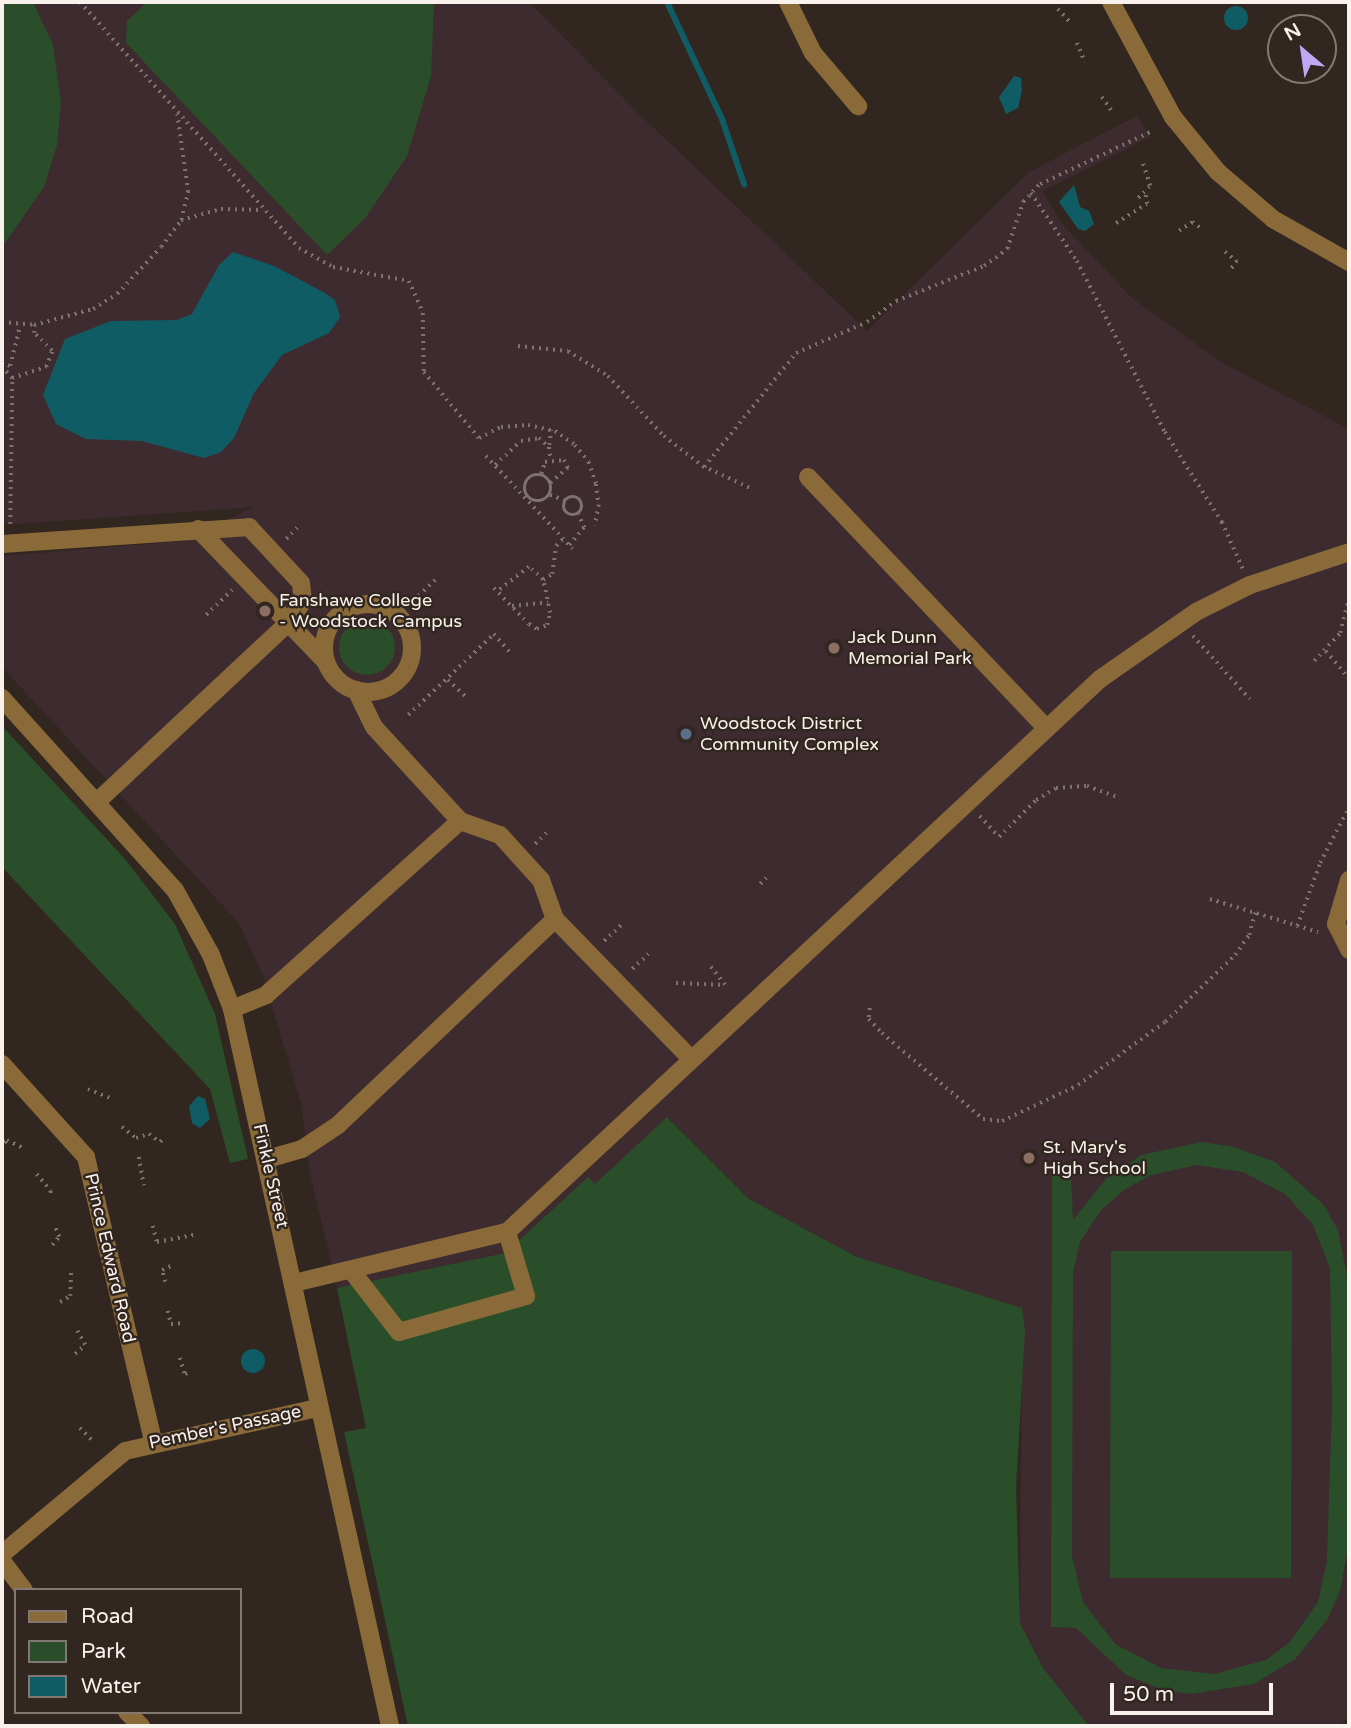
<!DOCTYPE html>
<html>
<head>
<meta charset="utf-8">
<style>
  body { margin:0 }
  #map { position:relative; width:1351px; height:1728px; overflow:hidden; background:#322720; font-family:"Varela Round",sans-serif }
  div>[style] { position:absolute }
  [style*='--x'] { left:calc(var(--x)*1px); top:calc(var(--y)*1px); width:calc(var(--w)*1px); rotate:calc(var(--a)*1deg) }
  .education>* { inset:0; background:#3e2b30 }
  .green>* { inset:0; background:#2a4e2a }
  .round { border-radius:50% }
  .water>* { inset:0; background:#105c65 }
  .stream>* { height:6px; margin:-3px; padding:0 3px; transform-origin:3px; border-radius:3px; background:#105c65 }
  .path>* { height:3.5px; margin-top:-1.75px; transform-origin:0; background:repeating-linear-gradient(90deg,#7d736d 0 2px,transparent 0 7px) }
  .path>.ring { margin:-1.75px; padding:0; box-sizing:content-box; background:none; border:3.5px solid #7d736d; border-radius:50% }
  .minor>* { height:18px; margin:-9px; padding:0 9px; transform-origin:9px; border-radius:9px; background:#8a6a38 }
  .minor>.ring { margin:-9px; padding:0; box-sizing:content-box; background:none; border:18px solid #8a6a38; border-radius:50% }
  .dots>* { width:19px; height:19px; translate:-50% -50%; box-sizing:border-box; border:4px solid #322720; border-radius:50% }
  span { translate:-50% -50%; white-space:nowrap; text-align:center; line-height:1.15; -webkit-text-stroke:5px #322720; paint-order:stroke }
  .poi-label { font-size:18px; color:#f9f2ec }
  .left { translate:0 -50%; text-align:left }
  .street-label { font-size:18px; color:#f9f2ec }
  .frame { position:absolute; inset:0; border:4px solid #f9f2ec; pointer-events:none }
  .legend { position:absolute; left:14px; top:1588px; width:228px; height:126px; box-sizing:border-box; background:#322720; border:2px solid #827872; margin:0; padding:9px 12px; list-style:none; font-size:21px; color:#f9f2ec }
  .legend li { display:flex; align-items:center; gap:14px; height:35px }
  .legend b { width:35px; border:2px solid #827872 }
  .north { position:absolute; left:1267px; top:14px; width:70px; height:70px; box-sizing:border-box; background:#322720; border:2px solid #827872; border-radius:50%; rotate:331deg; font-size:19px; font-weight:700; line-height:28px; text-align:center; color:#f9f2ec }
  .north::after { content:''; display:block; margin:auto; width:24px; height:32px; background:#bea9f4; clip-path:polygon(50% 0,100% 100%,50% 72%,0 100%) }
  .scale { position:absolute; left:1110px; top:1683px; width:163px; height:32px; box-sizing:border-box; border:4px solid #f9f2ec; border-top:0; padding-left:9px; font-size:21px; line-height:24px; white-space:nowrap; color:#f9f2ec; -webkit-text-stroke:5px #322720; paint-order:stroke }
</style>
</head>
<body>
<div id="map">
  <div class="education">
    <div style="clip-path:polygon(2px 2px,529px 2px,637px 112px,867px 331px,1029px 172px,1137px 116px,1150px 137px,1042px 191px,1063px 225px,1133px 299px,1221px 362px,1349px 429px,1349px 1717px,1338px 1726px,1089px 1726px,1080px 1719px,1043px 1668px,1020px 1623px,1022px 1308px,857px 1257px,749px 1199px,668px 1117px,595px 1184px,588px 1177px,505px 1253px,337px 1288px,309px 1169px,302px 1106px,263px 976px,239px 923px,2px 667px,2px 556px,184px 541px,254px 507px,2px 525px)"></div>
  </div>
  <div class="green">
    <div style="clip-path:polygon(2px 2px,33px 2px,53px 45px,61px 102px,57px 145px,44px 187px,2px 247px)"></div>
    <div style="clip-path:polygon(147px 2px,434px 2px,431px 76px,407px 156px,366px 217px,327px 255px,126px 43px,127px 21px)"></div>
    <div class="round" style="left:339px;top:619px;width:56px;height:56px"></div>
    <div style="clip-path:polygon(2px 726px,125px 859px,175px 924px,215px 1014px,248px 1159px,230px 1163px,210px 1089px,2px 867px)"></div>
    <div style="clip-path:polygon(667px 1117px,749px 1199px,857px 1257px,1022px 1308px,1025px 1331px,1016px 1487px,1020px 1623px,1043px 1668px,1089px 1726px,408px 1726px,344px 1432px,366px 1428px,337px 1288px,505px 1253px,588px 1177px,595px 1184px)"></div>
    <div style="clip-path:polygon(evenodd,1202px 1142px,1234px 1147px,1275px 1162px,1323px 1204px,1338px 1230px,1349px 1286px,1349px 1542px,1340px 1591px,1327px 1620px,1295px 1659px,1254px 1684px,1190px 1694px,1163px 1690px,1126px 1675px,1076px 1628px,1051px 1627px,1052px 1176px,1071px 1175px,1073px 1220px,1106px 1179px,1141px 1155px,1202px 1142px,1197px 1165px,1243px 1172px,1285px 1194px,1313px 1225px,1330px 1268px,1332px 1404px,1327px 1561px,1318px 1602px,1290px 1642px,1266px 1660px,1214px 1674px,1161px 1668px,1115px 1644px,1083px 1602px,1072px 1556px,1073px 1272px,1080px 1242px,1101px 1210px,1124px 1190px,1151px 1175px,1197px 1165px)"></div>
    <div style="clip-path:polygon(1111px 1251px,1292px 1251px,1291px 1578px,1110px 1578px)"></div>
  </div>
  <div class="water">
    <div class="round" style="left:1224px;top:6px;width:24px;height:24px"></div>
    <div style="clip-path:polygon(1014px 76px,1021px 78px,1022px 90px,1018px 108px,1006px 114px,999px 97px)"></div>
    <div style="clip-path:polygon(1074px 185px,1080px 207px,1089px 211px,1094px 224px,1085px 231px,1078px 229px,1059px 202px)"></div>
    <div style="clip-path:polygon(233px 252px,274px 266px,325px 293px,335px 300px,340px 317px,329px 333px,282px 355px,254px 393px,234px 438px,221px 452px,204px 458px,142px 441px,86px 439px,56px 424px,43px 395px,65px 339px,111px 321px,177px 320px,192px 314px,219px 265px)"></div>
    <div style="clip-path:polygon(198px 1096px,205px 1099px,210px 1119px,200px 1128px,192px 1123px,189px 1106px)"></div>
    <div class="round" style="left:241px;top:1349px;width:24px;height:24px"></div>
  </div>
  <div class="stream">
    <div style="--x:667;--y:2;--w:129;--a:64.8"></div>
    <div style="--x:722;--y:119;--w:69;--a:71.3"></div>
  </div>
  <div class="path">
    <div style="--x:80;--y:2;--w:329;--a:48.3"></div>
    <div style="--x:299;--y:248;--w:39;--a:29"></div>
    <div style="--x:333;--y:267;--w:77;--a:10.4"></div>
    <div style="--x:409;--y:281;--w:35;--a:66"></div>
    <div style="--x:423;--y:313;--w:59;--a:89"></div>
    <div style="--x:424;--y:372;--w:86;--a:50.2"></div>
    <div style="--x:479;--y:438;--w:25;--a:-27"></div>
    <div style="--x:501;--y:427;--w:27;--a:-4"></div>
    <div style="--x:528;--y:425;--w:28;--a:13"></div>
    <div style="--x:555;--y:431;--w:24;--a:35"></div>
    <div style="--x:575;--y:445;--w:22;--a:51"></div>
    <div style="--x:589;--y:462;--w:23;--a:72"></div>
    <div style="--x:596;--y:484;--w:21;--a:82"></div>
    <div style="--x:599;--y:505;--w:21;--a:101"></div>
    <div style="--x:1058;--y:9;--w:18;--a:47"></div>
    <div style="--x:1077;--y:43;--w:21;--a:67"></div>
    <div style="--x:1102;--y:97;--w:16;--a:55"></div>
    <div style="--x:1031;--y:193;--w:82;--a:55.9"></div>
    <div style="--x:1077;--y:261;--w:192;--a:62.8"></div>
    <div style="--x:1165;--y:432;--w:107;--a:57.7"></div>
    <div style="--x:1222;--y:522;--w:51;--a:65.9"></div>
    <div style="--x:1138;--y:198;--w:17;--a:-45"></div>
    <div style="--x:1150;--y:186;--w:23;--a:-108"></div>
    <div style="--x:181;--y:220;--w:41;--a:-15.4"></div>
    <div style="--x:221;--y:209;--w:40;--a:1.4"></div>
    <div style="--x:1116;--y:223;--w:36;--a:-32"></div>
    <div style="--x:1147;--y:204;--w:11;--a:-100"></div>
    <div style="--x:1179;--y:231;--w:16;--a:-35"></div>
    <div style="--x:1192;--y:222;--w:11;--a:34"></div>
    <div style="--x:1225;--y:252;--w:15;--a:37"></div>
    <div style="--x:1237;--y:261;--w:14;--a:124"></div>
    <div style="--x:2;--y:322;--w:32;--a:5"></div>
    <div style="--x:34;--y:325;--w:61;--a:-15.2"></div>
    <div style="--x:93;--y:309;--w:28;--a:-32"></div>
    <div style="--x:117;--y:294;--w:64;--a:-46.9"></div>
    <div style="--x:161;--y:247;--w:34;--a:-53"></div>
    <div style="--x:181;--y:220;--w:29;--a:-76"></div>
    <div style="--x:188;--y:192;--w:78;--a:-98.1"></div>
    <div style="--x:518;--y:346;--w:50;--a:5.7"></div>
    <div style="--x:568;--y:351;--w:47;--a:32"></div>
    <div style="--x:608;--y:376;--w:82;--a:47"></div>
    <div style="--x:664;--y:436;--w:51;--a:37.8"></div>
    <div style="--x:2;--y:362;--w:9;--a:27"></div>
    <div style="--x:10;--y:366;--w:42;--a:-76.3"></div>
    <div style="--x:2;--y:366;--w:16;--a:50"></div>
    <div style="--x:549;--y:445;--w:15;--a:-82"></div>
    <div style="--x:486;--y:456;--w:127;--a:46.9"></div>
    <div style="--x:495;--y:465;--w:35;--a:-43"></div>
    <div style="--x:521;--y:441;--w:18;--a:-9"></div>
    <div style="--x:539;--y:438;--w:13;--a:42"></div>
    <div style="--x:549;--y:447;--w:13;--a:81"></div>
    <div style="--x:541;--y:474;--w:13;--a:-72"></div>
    <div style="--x:545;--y:462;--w:19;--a:-6"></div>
    <div style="--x:564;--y:460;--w:9;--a:63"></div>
    <div style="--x:568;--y:468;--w:23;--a:139"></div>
    <div class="ring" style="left:525px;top:475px;width:22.5px;height:22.5px"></div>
    <div style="--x:749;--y:488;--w:50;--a:-155"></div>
    <div style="--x:704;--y:467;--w:146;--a:-51.1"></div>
    <div style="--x:796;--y:353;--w:77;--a:-23.6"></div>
    <div style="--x:867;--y:322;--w:36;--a:-36"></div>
    <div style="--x:896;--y:301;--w:95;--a:-21.7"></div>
    <div style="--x:984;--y:266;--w:29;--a:-36"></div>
    <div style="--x:1007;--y:249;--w:50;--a:-71.2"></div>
    <div style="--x:1023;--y:202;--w:25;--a:-47"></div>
    <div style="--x:1040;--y:184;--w:122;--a:-25.3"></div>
    <div style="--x:550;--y:495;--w:18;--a:19"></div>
    <div class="ring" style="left:564px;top:497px;width:14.5px;height:14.5px"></div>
    <div style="--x:10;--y:524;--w:146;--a:-89.2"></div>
    <div style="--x:12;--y:378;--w:36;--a:-18"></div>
    <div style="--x:46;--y:367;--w:17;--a:-69"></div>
    <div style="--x:52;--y:351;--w:25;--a:-135"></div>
    <div style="--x:34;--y:333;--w:8;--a:-90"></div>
    <div style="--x:286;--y:539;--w:18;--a:-45"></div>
    <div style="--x:569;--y:545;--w:23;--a:-49"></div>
    <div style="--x:584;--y:528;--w:15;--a:-113"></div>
    <div style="--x:543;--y:580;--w:11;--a:-34"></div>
    <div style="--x:552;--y:574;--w:28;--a:-82"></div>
    <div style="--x:556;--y:546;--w:10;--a:-45"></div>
    <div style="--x:494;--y:588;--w:50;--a:45.8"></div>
    <div style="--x:529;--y:624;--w:9;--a:32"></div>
    <div style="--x:537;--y:629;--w:11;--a:-22"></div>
    <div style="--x:547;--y:625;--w:12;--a:-76"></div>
    <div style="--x:550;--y:613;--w:34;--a:-102"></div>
    <div style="--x:543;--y:580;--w:19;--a:-137"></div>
    <div style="--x:529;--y:567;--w:39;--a:142"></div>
    <div style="--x:512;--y:606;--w:36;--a:-6"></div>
    <div style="--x:206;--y:615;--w:36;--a:-44"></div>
    <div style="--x:398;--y:615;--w:51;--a:-43.4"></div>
    <div style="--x:1193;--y:636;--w:85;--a:47.9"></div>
    <div style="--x:1326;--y:651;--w:35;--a:50"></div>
    <div style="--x:1314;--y:661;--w:38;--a:-47"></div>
    <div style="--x:1340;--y:633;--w:36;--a:-76"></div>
    <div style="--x:448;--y:680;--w:26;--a:43"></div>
    <div style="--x:408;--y:715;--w:118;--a:-43.3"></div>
    <div style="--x:494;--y:634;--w:28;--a:49"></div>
    <div style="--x:980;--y:816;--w:28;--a:48"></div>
    <div style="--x:999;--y:837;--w:52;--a:-45"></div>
    <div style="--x:1036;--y:800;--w:23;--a:-31"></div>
    <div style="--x:1056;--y:788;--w:31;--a:-4"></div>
    <div style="--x:1087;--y:786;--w:35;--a:20"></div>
    <div style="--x:535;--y:844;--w:17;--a:-45"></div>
    <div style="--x:760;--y:884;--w:10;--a:-45"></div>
    <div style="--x:1210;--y:899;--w:113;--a:17"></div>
    <div style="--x:1297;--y:926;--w:67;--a:-69.9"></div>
    <div style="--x:1320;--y:863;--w:63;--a:-62.6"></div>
    <div style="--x:604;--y:941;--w:23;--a:-43"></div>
    <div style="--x:632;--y:969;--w:22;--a:-43"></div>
    <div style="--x:676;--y:983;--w:49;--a:2.3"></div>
    <div style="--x:725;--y:985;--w:26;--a:-129"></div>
    <div style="--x:870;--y:1008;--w:11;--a:95"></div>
    <div style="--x:869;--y:1019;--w:19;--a:47"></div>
    <div style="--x:882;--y:1033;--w:133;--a:40.4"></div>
    <div style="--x:983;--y:1119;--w:19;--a:6"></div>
    <div style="--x:1002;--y:1121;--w:84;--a:-25.3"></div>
    <div style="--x:1078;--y:1085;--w:107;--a:-35.9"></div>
    <div style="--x:1165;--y:1022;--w:97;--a:-43.7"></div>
    <div style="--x:1235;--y:955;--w:24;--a:-55"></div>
    <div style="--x:1249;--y:935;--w:23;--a:-75"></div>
    <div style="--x:88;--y:1089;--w:27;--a:22"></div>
    <div style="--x:122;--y:1127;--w:18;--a:38"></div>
    <div style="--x:136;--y:1138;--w:14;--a:-17"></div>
    <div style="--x:149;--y:1134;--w:14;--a:36"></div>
    <div style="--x:160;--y:1142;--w:7;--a:-45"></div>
    <div style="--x:4;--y:1143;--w:4;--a:-45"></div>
    <div style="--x:7;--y:1140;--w:18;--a:27"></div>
    <div style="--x:139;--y:1157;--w:29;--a:80"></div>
    <div style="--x:37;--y:1174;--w:22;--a:51"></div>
    <div style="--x:51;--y:1191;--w:6;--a:99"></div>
    <div style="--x:153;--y:1226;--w:16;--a:76"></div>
    <div style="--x:157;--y:1242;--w:37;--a:-11"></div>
    <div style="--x:52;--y:1245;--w:11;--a:-49"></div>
    <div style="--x:59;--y:1237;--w:14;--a:-111"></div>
    <div style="--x:165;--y:1282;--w:12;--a:-104"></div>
    <div style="--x:162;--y:1270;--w:10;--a:-24"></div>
    <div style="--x:60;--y:1302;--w:12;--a:-31"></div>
    <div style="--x:70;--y:1296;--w:23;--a:-88"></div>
    <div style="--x:168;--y:1311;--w:13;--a:77"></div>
    <div style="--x:171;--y:1324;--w:13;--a:-4"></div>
    <div style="--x:75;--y:1354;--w:13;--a:-42"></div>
    <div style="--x:85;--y:1345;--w:16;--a:-120"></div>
    <div style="--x:180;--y:1358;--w:17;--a:73"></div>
    <div style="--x:185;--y:1374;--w:4;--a:-27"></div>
    <div style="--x:80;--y:1428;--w:20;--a:45"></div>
  </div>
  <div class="minor">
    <div style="--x:788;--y:2;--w:57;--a:63.9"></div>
    <div style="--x:813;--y:53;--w:70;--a:49.7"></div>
    <div style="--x:1111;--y:2;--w:131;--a:61.7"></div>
    <div style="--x:1173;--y:117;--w:71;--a:50.7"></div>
    <div style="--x:1218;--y:172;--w:72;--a:40.5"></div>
    <div style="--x:1273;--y:219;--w:87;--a:29.5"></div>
    <div style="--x:808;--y:477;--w:346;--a:46.5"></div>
    <div style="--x:198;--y:529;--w:185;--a:46.1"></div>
    <div style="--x:2;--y:544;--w:248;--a:-3.9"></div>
    <div style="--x:249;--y:527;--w:76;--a:47.1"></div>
    <div style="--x:301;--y:583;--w:18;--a:84"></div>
    <div style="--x:303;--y:601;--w:27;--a:124"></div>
    <div style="--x:288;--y:623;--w:260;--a:136.9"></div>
    <div class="ring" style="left:324px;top:604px;width:70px;height:70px"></div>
    <div style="--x:356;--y:690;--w:41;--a:64.1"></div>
    <div style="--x:374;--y:727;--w:127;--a:47.5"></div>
    <div style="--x:460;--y:821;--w:42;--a:19.3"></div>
    <div style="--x:500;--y:835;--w:61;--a:47.7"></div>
    <div style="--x:541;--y:880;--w:41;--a:70.3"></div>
    <div style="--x:555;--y:919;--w:194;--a:45.8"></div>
    <div style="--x:2;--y:698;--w:258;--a:48"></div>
    <div style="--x:175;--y:890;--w:74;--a:61"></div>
    <div style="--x:211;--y:955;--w:58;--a:68.7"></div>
    <div style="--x:232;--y:1009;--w:734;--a:77.57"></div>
    <div style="--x:1349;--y:880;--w:46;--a:106.5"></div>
    <div style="--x:1336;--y:924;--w:29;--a:63"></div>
    <div style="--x:232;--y:1009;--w:37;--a:-22"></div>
    <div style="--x:266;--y:995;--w:261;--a:-41.9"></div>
    <div style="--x:2;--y:1064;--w:125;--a:47.9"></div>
    <div style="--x:86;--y:1157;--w:292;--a:76.7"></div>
    <div style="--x:267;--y:1159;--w:36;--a:-16"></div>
    <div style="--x:302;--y:1149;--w:43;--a:-33.7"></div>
    <div style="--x:338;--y:1125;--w:299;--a:-43.5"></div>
    <div style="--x:351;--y:1270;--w:78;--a:52.3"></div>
    <div style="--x:399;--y:1332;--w:132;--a:-15.8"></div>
    <div style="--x:526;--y:1296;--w:67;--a:-106.5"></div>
    <div style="--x:294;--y:1283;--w:219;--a:-13.5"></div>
    <div style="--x:507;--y:1232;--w:811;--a:-43"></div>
    <div style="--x:1100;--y:679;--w:117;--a:-34.9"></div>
    <div style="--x:1196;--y:612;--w:60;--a:-26.6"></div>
    <div style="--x:1250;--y:585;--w:104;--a:-18.4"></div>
    <div style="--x:2;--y:1554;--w:160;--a:-39.9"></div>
    <div style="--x:125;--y:1451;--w:198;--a:-12.6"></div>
    <div style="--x:2;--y:1561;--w:36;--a:53"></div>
    <div style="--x:127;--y:1712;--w:20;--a:45"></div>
  </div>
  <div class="dots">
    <div style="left:265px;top:611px;background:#8d6e63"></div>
    <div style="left:834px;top:648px;background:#8d6e63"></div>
    <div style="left:686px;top:734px;background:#5c6f8a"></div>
    <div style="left:1029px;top:1158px;background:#8d6e63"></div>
  </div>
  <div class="poi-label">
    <span class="left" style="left:279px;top:611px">Fanshawe College<br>- Woodstock Campus</span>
    <span class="left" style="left:848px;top:648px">Jack Dunn<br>Memorial Park</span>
    <span class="left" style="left:700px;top:734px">Woodstock District<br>Community Complex</span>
    <span class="left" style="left:1043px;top:1158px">St. Mary's<br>High School</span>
  </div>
  <div class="street-label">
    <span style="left:271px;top:1176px;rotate:77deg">Finkle Street</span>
    <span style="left:110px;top:1258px;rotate:77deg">Prince Edward Road</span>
    <span style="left:225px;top:1427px;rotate:-12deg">Pember's Passage</span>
  </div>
  <div class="frame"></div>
  <ul class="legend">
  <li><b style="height:9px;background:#8a6a38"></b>Road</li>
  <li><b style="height:19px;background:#2a4e2a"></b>Park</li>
  <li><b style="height:19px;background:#105c65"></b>Water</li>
  </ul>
  <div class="north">N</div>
  <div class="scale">50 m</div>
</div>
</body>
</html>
